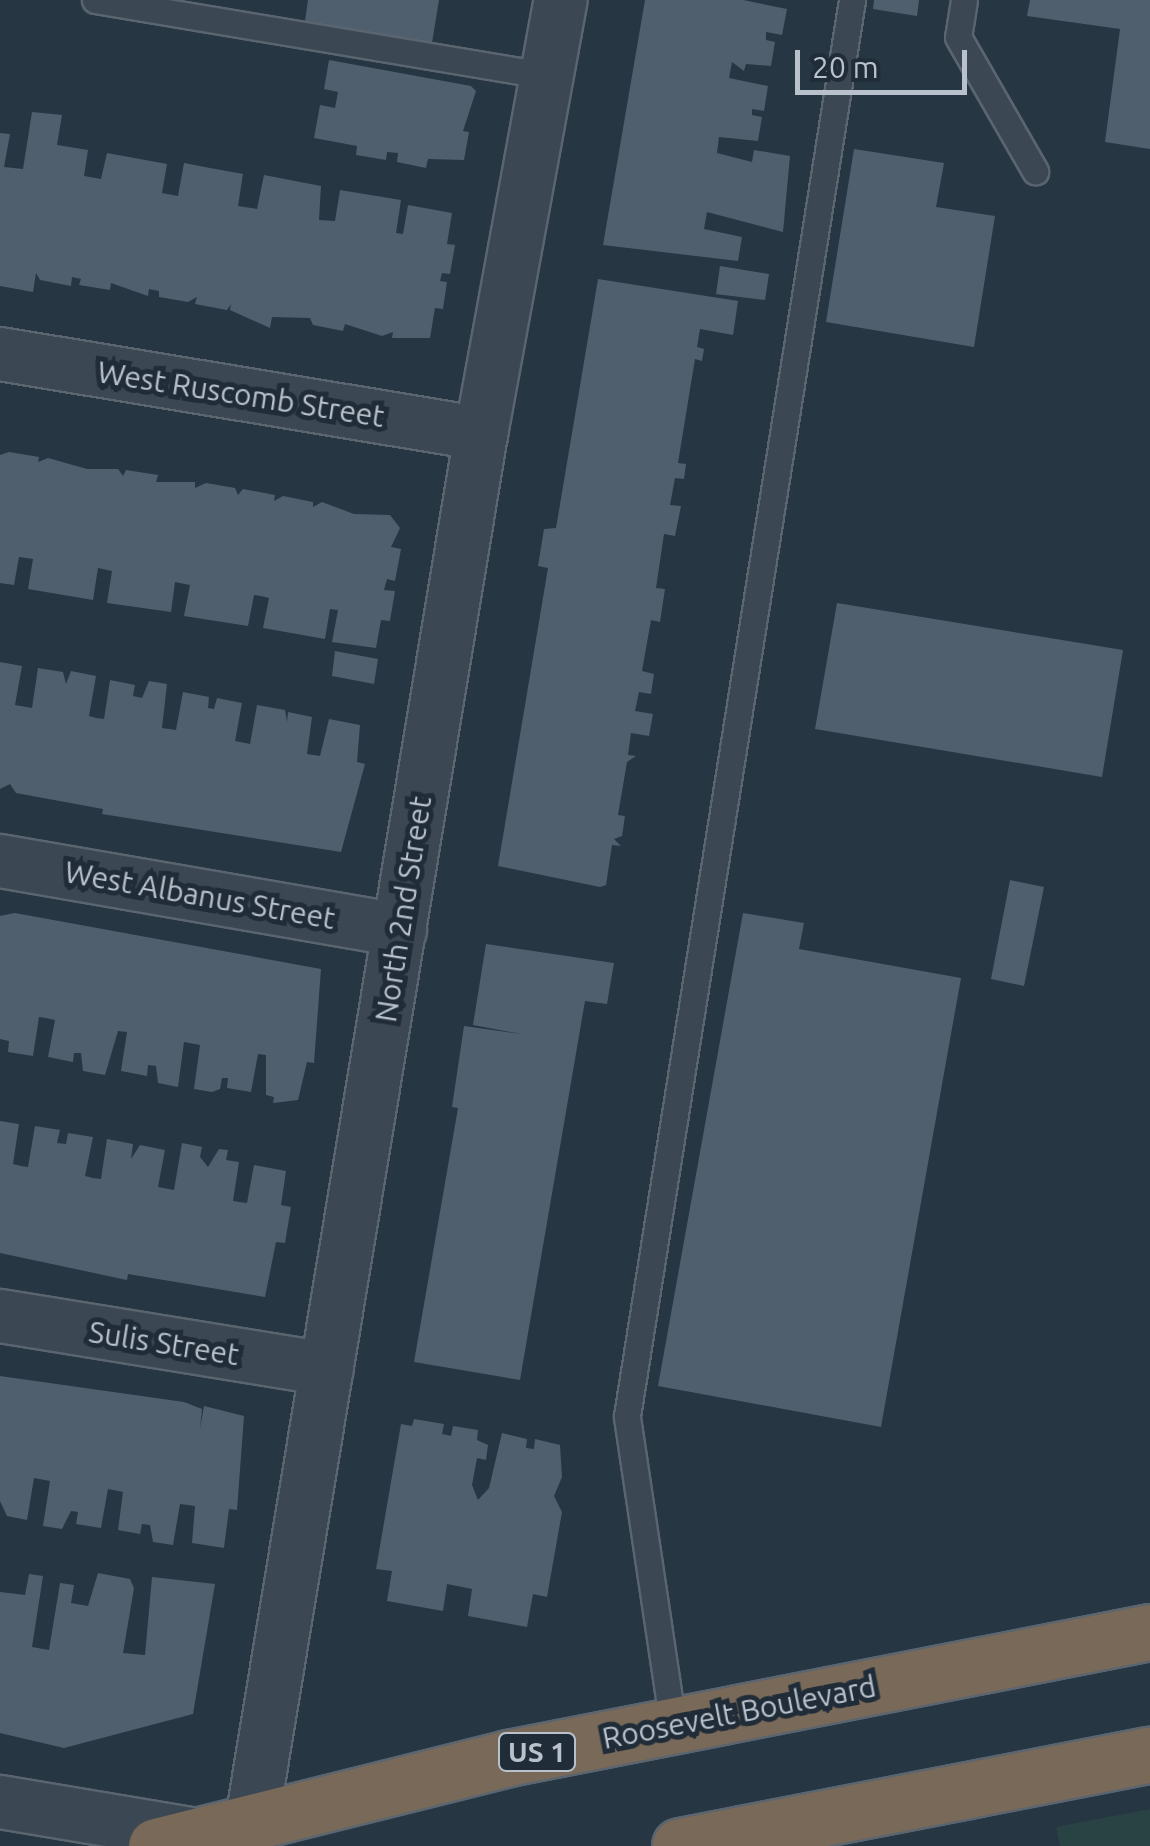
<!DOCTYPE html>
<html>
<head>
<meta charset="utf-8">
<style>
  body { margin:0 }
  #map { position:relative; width:1150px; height:1846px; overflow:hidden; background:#273643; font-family:Ubuntu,sans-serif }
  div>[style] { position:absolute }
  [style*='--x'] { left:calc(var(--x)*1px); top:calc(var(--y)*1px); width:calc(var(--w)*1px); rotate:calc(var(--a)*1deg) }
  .green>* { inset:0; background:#294344 }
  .building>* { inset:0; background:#505f6e }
  .roads { filter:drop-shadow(2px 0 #5a6570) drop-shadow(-2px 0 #5a6570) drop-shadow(0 2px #5a6570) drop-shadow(0 -2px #5a6570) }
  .lane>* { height:25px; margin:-12.5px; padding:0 12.5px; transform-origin:12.5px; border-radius:12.5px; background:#3b4753 }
  .street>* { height:52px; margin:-26px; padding:0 26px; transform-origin:26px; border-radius:26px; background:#3b4753 }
  .highway>* { height:55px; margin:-27.5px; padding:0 27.5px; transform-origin:27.5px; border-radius:27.5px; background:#796958 }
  span { translate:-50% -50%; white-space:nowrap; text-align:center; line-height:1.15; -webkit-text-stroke:10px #202c38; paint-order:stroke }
  .shield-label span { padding:2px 8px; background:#202c38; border:2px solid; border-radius:8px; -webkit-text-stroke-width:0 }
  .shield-label { font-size:28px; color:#b9c2cc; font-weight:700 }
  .street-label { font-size:30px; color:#b9c2cc }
  .scale { position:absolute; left:795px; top:50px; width:172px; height:45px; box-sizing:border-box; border:5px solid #b9c2cc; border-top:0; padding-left:12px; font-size:30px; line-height:35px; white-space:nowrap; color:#b9c2cc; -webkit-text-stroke:8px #202c38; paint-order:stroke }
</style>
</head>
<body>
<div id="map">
  <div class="green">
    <div style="clip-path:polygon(1150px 1809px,1150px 1846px,1060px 1846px,1056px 1827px)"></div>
  </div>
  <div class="building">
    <div style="clip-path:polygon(308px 0,439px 0,432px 43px,305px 21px)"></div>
    <div style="clip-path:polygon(645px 0,743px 0,787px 9px,782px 35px,766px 32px,766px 40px,775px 42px,771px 66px,746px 64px,744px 71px,732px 62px,729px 78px,768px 86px,764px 111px,752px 109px,752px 115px,762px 117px,758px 141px,719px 137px,717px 153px,752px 162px,754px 150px,790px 156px,783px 232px,707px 212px,704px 229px,742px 237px,738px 261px,603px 245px)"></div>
    <div style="clip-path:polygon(874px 0,919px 0,917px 16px,873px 9px)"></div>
    <div style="clip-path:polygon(1030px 0,1150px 0,1150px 149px,1105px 142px,1120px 29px,1027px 16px)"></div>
    <div style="clip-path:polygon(329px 60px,471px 86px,476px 91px,463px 131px,469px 132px,464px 160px,428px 159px,426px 168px,397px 162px,398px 153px,387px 152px,386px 160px,356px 155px,357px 146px,314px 138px,320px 105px,335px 108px,338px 92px,324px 89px)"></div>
    <div style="clip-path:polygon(32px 112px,62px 115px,57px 145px,88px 150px,84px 176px,101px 179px,107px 153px,167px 164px,162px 193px,178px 196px,184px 163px,210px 168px,243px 174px,238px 206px,257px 209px,264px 175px,321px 186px,319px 220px,335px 221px,340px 190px,401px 200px,396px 233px,403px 234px,408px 205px,452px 213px,447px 244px,455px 245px,450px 274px,442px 273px,440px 281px,447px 282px,443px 309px,435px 308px,430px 338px,392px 338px,393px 332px,382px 336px,345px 324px,343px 331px,313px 325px,310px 318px,272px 317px,270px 328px,230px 310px,231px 304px,227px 310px,195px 304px,197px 297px,188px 302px,159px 297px,159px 291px,149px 289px,148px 296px,111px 283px,110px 290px,79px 285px,81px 279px,72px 277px,71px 286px,40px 280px,36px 273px,33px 292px,0 286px,0 133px,10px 134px,4px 167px,23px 169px)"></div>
    <div style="clip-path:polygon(854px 149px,944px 163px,936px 207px,995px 216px,974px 347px,826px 322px)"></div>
    <div style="clip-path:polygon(720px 266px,769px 274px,765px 300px,716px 294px)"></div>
    <div style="clip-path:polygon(598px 279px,738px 301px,733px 335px,700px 329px,697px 347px,704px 349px,702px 361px,695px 359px,678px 463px,686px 464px,684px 479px,675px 478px,670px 505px,681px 506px,675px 536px,664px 534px,656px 588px,665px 589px,660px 622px,651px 620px,642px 671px,654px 674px,651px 694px,639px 692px,635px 711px,653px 714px,649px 736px,631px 733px,628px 755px,636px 756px,627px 762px,618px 815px,625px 816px,622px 836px,614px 839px,621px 846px,612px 845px,606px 885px,600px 887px,498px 866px,548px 568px,538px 566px,544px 529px,556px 528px)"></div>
    <div style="clip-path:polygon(9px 452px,39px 457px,38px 462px,48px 458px,87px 469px,118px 469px,123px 476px,126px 470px,158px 475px,156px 482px,195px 482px,195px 488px,206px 483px,235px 488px,238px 495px,243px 489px,275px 495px,274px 501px,283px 496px,313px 502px,313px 507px,322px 502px,354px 514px,390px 515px,400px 528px,391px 547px,401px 549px,395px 581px,387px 579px,384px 590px,395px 591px,390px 621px,381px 620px,376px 648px,332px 642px,338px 610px,330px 609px,325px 639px,263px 628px,269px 598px,261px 596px,254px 595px,248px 626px,184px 616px,190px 585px,175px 582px,171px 612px,107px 603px,112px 571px,98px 568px,93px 600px,28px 589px,33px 559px,19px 557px,14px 585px,0 583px,0 455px)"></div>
    <div style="clip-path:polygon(837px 603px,1123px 650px,1102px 777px,815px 729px)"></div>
    <div style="clip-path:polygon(335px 651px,378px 659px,374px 684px,332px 676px)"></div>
    <div style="clip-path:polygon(0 662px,22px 666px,15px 705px,32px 708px,38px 668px,63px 672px,66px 684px,71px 671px,96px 676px,89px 716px,96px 718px,104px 719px,110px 680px,135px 685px,133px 696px,142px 698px,149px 681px,167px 684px,162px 728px,176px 730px,183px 692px,209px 697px,208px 708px,214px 709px,217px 698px,242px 703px,235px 741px,250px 744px,257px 705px,285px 710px,287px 722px,288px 712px,312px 717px,307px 754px,320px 756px,329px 719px,360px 725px,357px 762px,365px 764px,341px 852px,102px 814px,103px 809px,16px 793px,10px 784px,0 789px)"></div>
    <div style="clip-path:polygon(1010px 880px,1044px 887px,1024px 986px,991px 979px)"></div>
    <div style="clip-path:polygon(15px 913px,321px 969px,314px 1063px,307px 1062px,298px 1100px,273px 1103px,274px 1097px,266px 1095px,266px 1055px,258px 1054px,251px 1092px,227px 1088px,228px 1078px,222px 1078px,220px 1089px,212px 1092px,194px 1089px,200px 1045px,184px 1042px,178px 1087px,158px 1083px,156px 1066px,148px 1065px,147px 1076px,121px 1071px,127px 1032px,118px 1031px,105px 1075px,83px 1071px,81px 1053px,74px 1053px,73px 1062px,48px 1057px,55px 1020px,46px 1018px,39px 1017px,33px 1056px,8px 1052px,9px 1041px,0 1039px,0 916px)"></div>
    <div style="clip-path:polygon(743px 913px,804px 923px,799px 949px,961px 978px,881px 1427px,658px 1386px)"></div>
    <div style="clip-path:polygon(486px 944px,614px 963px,607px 1004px,585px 1001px,520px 1380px,414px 1362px,458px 1108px,452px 1107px,464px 1026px,521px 1034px,473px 1025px)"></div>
    <div style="clip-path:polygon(0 1121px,19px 1124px,13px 1164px,21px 1166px,28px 1167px,35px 1126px,60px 1130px,57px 1143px,66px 1144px,68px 1133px,93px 1137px,85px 1176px,93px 1178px,101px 1179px,107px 1139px,133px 1144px,131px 1159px,140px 1145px,165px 1150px,158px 1187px,174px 1190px,182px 1143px,202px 1147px,200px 1157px,208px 1167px,219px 1149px,228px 1150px,226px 1160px,239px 1162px,233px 1201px,239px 1202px,247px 1203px,254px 1165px,286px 1171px,281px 1205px,291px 1207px,285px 1243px,276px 1242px,265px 1297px,128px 1274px,127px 1280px,0 1253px)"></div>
    <div style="clip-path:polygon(0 1376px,184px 1402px,202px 1409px,200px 1429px,204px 1406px,244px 1416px,237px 1510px,229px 1509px,224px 1548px,192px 1543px,195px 1506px,180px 1504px,173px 1545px,153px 1542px,150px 1525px,142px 1524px,140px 1534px,118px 1530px,123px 1492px,108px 1489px,101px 1528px,76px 1524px,78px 1512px,71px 1511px,62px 1529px,43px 1526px,50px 1481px,34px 1478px,27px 1520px,7px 1516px,0 1501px)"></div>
    <div style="clip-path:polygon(414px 1419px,444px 1424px,442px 1434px,451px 1436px,453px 1426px,478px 1430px,477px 1440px,488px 1445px,486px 1460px,477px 1458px,472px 1485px,478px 1500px,489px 1488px,502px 1433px,527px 1439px,526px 1448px,534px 1449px,535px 1439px,560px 1445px,562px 1477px,554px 1496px,562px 1512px,547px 1597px,533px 1594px,527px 1627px,468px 1616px,472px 1589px,447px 1584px,443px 1611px,387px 1601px,392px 1571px,376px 1569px,401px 1424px,412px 1426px)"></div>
    <div style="clip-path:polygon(98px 1573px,130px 1579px,134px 1588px,123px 1653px,145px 1655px,152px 1577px,215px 1584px,193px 1714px,64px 1748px,0 1733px,0 1592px,25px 1595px,29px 1574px,43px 1576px,32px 1647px,49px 1650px,60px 1583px,74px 1585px,71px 1603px,88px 1606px)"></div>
  </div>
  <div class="roads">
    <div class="lane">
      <div style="--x:95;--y:0;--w:458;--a:9.5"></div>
      <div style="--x:964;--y:0;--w:37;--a:99"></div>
      <div style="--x:958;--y:37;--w:155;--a:60.1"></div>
      <div style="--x:673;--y:1725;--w:312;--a:-98.5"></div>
      <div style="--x:627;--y:1416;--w:1434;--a:-80.97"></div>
    </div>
    <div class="street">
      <div style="--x:0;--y:354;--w:488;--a:9.4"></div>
      <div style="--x:0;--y:861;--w:406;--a:9.8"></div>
      <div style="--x:0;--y:1316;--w:331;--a:9.2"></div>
      <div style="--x:0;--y:1802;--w:200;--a:9.5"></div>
      <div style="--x:252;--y:1820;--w:1405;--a:-80.62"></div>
      <div style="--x:481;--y:434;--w:441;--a:-79.6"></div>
    </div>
    <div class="highway">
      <div style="--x:156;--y:1846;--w:363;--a:-14"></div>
      <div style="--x:508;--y:1758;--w:654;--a:-11.1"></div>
      <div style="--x:680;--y:1846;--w:479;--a:-11"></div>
    </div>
  </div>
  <div class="shield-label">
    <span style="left:537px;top:1752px">US 1</span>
  </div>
  <div class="street-label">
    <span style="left:241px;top:394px;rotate:9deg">West Ruscomb Street</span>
    <span style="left:200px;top:895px;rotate:10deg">West Albanus Street</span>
    <span style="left:403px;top:909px;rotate:-81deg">North 2nd Street</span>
    <span style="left:164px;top:1343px;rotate:9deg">Sulis Street</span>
    <span style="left:739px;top:1712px;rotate:-11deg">Roosevelt Boulevard</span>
  </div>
  <div class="scale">20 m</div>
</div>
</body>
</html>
